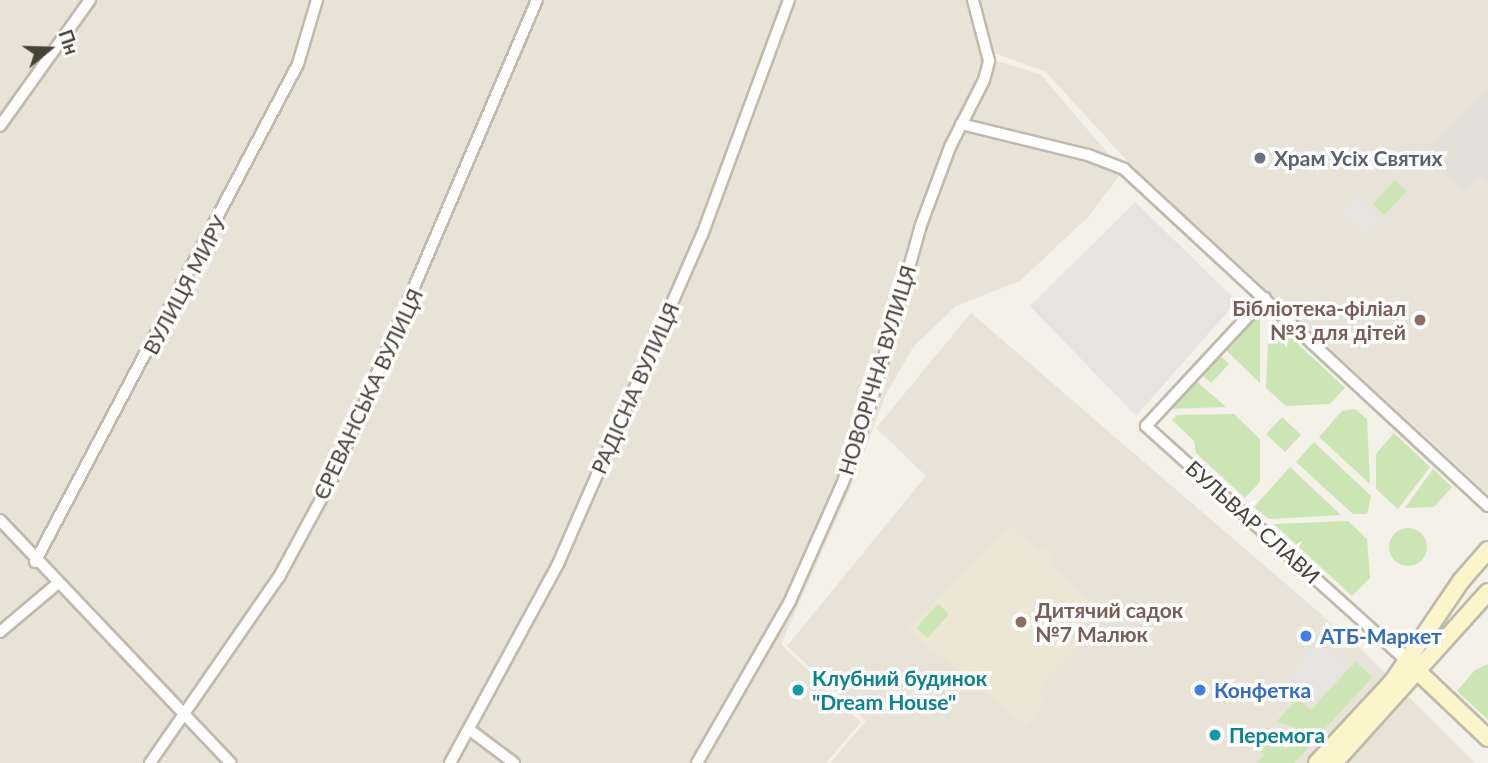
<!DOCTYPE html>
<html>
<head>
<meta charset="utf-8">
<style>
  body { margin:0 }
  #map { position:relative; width:1488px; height:763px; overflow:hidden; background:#f4f1e9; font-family:Lato,sans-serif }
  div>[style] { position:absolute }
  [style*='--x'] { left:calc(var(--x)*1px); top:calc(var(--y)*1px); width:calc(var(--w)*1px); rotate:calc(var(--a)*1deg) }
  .residential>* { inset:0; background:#e7e4d7 }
  .industrial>* { inset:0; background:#e3e0da }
  .education>* { inset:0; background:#ece7d4 }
  .green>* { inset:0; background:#cbe5b4 }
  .round { border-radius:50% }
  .parking>* { inset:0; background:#e5e4e0 }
  .roads { filter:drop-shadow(2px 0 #bfbaac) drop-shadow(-2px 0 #bfbaac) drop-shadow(0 2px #bfbaac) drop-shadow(0 -2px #bfbaac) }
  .street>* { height:10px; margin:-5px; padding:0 5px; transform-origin:5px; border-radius:5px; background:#fff }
  .secondary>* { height:16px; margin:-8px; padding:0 8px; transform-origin:8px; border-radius:8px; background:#fcf4cb }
  .dots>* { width:19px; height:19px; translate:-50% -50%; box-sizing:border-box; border:4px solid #fff; border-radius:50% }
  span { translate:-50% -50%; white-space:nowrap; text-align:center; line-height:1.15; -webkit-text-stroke:7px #fff; paint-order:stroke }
  .worship-label { font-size:21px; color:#5b616d; font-weight:700 }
  .left { translate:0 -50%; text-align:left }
  .street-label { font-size:21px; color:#474238 }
  .education-label { font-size:21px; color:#785e54; font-weight:700 }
  .right { translate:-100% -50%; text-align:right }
  .shop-label { font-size:21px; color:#366cbe; font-weight:700 }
  .culture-label { font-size:21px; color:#0d838f; font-weight:700 }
  .north { position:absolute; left:14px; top:14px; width:70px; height:70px; -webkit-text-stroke:5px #fff; paint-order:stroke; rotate:71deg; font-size:19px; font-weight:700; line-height:28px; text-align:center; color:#474238 }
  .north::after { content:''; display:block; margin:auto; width:24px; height:32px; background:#474238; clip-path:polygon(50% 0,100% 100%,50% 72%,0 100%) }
</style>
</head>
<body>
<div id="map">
  <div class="residential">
    <div style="clip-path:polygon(0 0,968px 0,983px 56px,1041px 75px,1123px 171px,1088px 217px,1020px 281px,956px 306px,914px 346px,885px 396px,857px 473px,781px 644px,861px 722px,826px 763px,0 763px)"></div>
    <div style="clip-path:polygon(978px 0,1488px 0,1488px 494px,1129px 163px,1046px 72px,992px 52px)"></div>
    <div style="clip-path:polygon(971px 313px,1358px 646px,1475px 763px,830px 763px,866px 721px,787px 646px,926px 476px,876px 428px)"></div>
  </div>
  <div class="industrial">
    <div style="clip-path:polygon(1488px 86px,1488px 184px,1480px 177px,1464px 193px,1424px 155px)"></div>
  </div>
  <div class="education">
    <div style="clip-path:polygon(1010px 526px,1038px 552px,1048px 547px,1053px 553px,1050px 565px,1106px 617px,1036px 689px,1046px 698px,1027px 726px,908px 630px)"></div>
  </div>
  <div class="green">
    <div style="clip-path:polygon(1395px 180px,1407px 191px,1384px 215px,1373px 204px)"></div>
    <div style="clip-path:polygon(1258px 313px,1260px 314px,1260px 383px,1225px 349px)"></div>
    <div style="clip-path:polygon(1269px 317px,1345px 388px,1330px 404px,1286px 406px,1266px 388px)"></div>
    <div style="clip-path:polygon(1220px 355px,1229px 364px,1211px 383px,1201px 374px)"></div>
    <div style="clip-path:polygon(1196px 381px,1226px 407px,1170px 409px)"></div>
    <div style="clip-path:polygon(1355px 409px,1367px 419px,1370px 484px,1319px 437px,1342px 411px)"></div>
    <div style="clip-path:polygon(1234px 414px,1260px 439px,1260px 482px,1245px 498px,1196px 453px,1194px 441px,1172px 420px,1177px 415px)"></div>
    <div style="clip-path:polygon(1282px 417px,1301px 435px,1285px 452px,1266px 434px)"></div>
    <div style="clip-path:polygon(1394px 433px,1430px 467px,1398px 509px,1376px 489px,1376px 454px)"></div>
    <div style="clip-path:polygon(1314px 442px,1371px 496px,1367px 514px,1353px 514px,1296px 462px)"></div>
    <div style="clip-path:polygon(1290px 467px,1341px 515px,1269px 519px,1254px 507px)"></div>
    <div style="clip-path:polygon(1433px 469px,1452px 487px,1434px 507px,1405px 508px)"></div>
    <div style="clip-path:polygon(1348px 521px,1367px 539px,1370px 578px,1352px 596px,1274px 524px)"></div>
    <div class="round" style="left:1389px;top:528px;width:38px;height:38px"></div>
    <div style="clip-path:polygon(938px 604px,949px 614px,928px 638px,916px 628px)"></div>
    <div style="clip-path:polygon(1355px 662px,1373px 677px,1318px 736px,1277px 721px,1297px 699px,1311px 710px)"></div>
    <div style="clip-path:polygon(1488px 664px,1488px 720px,1457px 691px,1475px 670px)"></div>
    <div style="clip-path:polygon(1263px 727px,1312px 744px,1294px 763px,1256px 763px,1264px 755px,1248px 741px)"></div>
  </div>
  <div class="parking">
    <div style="clip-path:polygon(1357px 196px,1381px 219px,1365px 236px,1341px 213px)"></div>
    <div style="clip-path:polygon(1135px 202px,1237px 301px,1136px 416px,1030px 306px)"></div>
    <div style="clip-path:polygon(1318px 640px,1348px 665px,1310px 709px,1281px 684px)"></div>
  </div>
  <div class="roads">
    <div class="street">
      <div style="--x:961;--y:124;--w:131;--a:13.7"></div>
      <div style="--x:1088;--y:155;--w:39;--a:21"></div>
      <div style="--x:1124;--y:169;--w:496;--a:42.8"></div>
      <div style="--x:0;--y:126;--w:155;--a:-54.5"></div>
      <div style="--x:1265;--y:298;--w:175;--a:132.9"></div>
      <div style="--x:1146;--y:426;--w:350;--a:42"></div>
      <div style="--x:0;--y:520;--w:335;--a:46.5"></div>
      <div style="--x:35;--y:562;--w:563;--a:-62.16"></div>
      <div style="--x:298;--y:64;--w:67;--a:-73.5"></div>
      <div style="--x:0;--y:632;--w:75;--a:-40.1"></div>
      <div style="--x:470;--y:730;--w:55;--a:36.9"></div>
      <div style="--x:150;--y:763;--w:226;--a:-55.3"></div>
      <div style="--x:279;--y:577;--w:109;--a:-61.6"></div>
      <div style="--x:331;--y:481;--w:523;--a:-66.82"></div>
      <div style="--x:450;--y:763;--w:226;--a:-61.5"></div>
      <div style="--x:558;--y:564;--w:359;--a:-66.4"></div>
      <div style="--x:702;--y:235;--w:251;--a:-69.7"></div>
      <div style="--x:697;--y:763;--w:187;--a:-60.1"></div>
      <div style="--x:790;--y:601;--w:130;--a:-66"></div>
      <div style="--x:843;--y:482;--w:77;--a:-70.1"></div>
      <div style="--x:869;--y:410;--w:192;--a:-74.3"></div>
      <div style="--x:921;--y:225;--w:83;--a:-69.6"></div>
      <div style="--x:950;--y:147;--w:75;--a:-63.1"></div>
      <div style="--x:984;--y:80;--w:20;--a:-75"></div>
      <div style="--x:989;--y:61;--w:63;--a:-104.7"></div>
    </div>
    <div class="secondary">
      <div style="--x:1411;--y:665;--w:106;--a:43.5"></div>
      <div style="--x:1317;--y:763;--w:112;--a:-47.2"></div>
      <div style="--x:1393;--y:681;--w:121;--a:-55.8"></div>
      <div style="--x:1461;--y:581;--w:41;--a:-48.9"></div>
      <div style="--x:1334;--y:763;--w:230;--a:-48"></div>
    </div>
  </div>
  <div class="dots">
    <div style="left:1260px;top:158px;background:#6b7280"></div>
    <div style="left:1420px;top:320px;background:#8d6e63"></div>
    <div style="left:1021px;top:622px;background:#8d6e63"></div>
    <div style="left:1306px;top:636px;background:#3f7fe0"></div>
    <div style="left:798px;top:690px;background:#0f9aa8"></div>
    <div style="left:1200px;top:690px;background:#3f7fe0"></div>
    <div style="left:1215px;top:735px;background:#0f9aa8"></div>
  </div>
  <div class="worship-label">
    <span class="left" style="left:1274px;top:158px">Храм Усіх Святих</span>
  </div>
  <div class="street-label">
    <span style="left:185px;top:285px;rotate:-62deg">ВУЛИЦЯ МИРУ</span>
    <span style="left:877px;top:370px;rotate:-73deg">НОВОРІЧНА ВУЛИЦЯ</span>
    <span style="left:635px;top:388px;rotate:-66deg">РАДІСНА ВУЛИЦЯ</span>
    <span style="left:368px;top:394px;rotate:-65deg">ЄРЕВАНСЬКА ВУЛИЦЯ</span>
    <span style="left:1253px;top:522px;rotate:42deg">БУЛЬВАР СЛАВИ</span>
  </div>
  <div class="education-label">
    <span class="right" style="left:1406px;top:320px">Бібліотека-філіал<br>№3 для дітей</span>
    <span class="left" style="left:1035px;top:622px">Дитячий садок<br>№7 Малюк</span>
  </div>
  <div class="shop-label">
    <span class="left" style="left:1320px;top:636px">АТБ-Маркет</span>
    <span class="left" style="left:1214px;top:690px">Конфетка</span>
  </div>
  <div class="culture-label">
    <span class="left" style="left:812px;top:690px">Клубний будинок<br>"Dream House"</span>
    <span class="left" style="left:1229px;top:735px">Перемога</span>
  </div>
  <div class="north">Пн</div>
</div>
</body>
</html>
